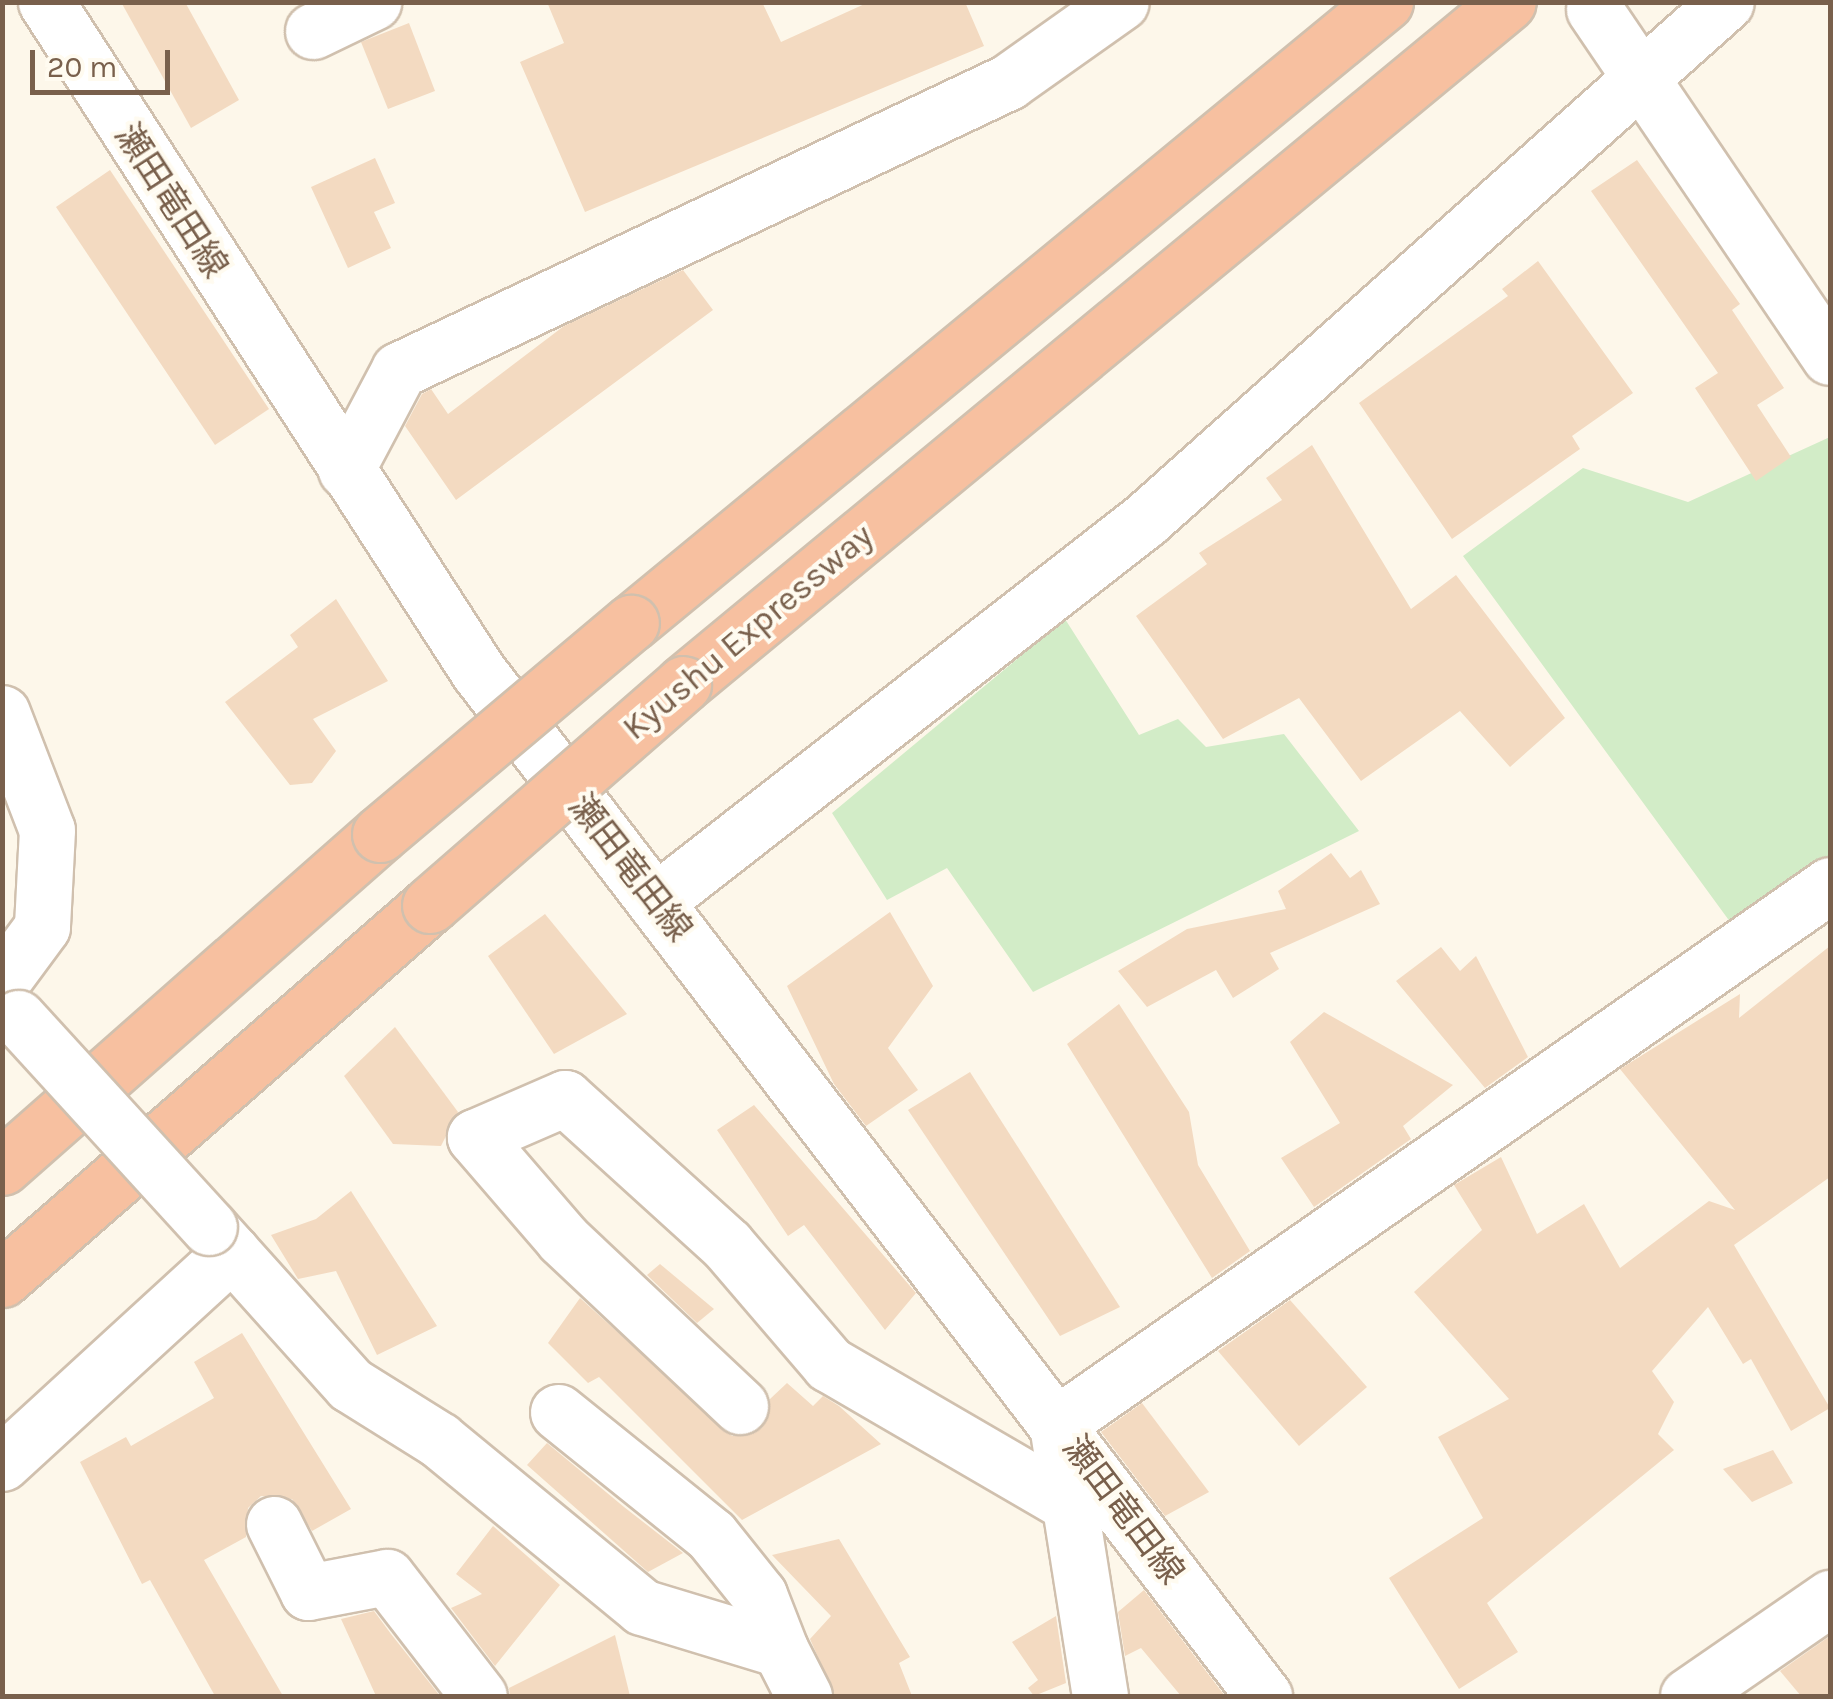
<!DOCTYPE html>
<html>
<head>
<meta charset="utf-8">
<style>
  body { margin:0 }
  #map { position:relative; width:1833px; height:1699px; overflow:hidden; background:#fdf7ea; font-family:Karla,"Noto Sans JP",sans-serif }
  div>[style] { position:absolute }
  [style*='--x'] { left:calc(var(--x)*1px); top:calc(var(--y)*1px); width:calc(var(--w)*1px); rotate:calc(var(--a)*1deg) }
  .green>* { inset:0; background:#d2ecc7 }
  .building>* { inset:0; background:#f3dac1 }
  .roads { filter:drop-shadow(2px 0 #d0c0ae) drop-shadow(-2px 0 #d0c0ae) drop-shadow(0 2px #d0c0ae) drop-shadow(0 -2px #d0c0ae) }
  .minor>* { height:55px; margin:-27.5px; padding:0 27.5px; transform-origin:27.5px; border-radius:27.5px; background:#fff }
  .secondary>* { height:55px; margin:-27.5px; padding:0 27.5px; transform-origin:27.5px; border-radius:27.5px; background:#fff }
  .motorway>* { height:55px; margin:-27.5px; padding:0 27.5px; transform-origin:27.5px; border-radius:27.5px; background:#f7c0a0 }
  .bridges { filter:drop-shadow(2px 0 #d0c0ae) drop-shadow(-2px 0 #d0c0ae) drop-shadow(0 2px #d0c0ae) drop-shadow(0 -2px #d0c0ae) }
  .minor-bridge>* { height:55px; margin:-27.5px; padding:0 27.5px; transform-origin:27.5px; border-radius:27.5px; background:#fff }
  .motorway-bridge>* { height:55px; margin:-27.5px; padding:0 27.5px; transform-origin:27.5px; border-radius:27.5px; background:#f7c0a0 }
  span { translate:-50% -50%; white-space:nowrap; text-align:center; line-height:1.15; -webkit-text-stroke:8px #fffbf0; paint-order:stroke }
  .street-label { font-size:35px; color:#79604c }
  .frame { position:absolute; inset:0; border:5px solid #79604c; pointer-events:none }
  .scale { position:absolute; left:30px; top:50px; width:140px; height:45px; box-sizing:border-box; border:5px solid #79604c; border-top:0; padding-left:12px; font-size:30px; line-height:35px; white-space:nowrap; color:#79604c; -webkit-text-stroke:8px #fffbf0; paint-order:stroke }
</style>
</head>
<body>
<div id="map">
  <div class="green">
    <div style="clip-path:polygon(1830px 437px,1830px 861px,1736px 930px,1463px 556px,1583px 468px,1688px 502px)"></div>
    <div style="clip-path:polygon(1065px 619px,1139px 735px,1178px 719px,1206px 747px,1284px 734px,1359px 831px,1033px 992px,947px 868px,887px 900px,832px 813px)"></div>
  </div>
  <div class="building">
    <div style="clip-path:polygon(121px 2px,185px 2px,239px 100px,191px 128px)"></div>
    <div style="clip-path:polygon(547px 2px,762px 2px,781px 42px,869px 2px,965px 2px,984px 46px,585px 212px,520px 62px,564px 43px)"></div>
    <div style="clip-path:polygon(409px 23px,435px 91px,388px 109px,361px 42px)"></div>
    <div style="clip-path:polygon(375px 158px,395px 203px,374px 212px,391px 248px,348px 268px,311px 187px)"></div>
    <div style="clip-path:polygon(1637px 160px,1740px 304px,1732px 310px,1784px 388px,1757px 405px,1791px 457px,1756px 481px,1695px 388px,1718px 373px,1591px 191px)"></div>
    <div style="clip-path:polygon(110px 170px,269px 409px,215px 445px,56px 207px)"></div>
    <div style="clip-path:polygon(1538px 261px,1633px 393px,1572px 436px,1580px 449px,1452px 539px,1359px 403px,1508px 296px,1502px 289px)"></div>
    <div style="clip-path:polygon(683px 270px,713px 310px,456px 500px,405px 426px,422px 394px,431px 389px,448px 414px,564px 326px)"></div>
    <div style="clip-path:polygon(1312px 445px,1411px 609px,1456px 575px,1565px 718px,1510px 767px,1460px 711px,1361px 781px,1299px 698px,1223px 739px,1136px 616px,1207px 564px,1199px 553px,1282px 500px,1266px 478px)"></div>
    <div style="clip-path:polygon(336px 599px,388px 681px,313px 719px,336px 751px,312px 783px,290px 785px,225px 702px,298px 647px,290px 635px)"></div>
    <div style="clip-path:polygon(1331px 853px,1350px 878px,1361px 870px,1380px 904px,1270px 953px,1279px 969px,1233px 998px,1216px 970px,1147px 1007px,1118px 971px,1187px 929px,1286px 909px,1278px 891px)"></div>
    <div style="clip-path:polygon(890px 912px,933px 986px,888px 1048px,918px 1090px,866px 1126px,834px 1084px,787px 986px)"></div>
    <div style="clip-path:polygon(545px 914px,627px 1014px,554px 1054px,488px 956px)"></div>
    <div style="clip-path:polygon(1830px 946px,1830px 1177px,1734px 1245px,1830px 1408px,1791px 1431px,1751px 1359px,1743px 1364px,1708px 1307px,1652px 1371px,1674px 1402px,1658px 1434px,1674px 1450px,1487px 1603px,1518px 1652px,1459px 1689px,1389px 1578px,1483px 1518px,1438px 1437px,1509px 1399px,1414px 1292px,1482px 1230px,1454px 1185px,1501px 1157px,1537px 1234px,1584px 1204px,1620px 1268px,1709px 1201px,1735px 1210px,1620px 1069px,1740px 994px,1739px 1018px)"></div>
    <div style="clip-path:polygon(1441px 947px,1460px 971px,1476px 956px,1528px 1057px,1485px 1088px,1396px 981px)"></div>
    <div style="clip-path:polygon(1119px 1004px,1189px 1112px,1198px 1165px,1250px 1251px,1212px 1278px,1067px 1044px)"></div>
    <div style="clip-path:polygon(1324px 1012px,1453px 1085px,1403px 1126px,1411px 1139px,1314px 1207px,1281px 1158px,1340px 1123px,1290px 1042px)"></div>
    <div style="clip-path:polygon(395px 1027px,458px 1112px,441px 1146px,393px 1144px,344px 1076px)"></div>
    <div style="clip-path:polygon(970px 1072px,1120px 1307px,1060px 1336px,908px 1110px)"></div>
    <div style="clip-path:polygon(754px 1105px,916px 1293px,885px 1330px,804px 1225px,788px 1236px,717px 1130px)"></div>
    <div style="clip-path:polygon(351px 1191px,437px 1326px,377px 1355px,336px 1271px,298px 1279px,271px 1235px,316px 1219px)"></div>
    <div style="clip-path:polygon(660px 1264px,714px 1309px,697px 1323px,647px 1275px)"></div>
    <div style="clip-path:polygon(580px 1298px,732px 1436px,762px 1428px,770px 1399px,787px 1383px,813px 1406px,823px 1396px,839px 1406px,881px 1444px,742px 1520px,599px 1377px,588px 1383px,548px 1343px)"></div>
    <div style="clip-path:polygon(1290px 1300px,1367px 1387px,1299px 1446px,1218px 1351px)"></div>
    <div style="clip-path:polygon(242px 1333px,351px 1509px,312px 1531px,292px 1499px,261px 1496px,248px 1508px,246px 1537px,204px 1560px,283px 1696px,215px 1696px,150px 1580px,142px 1584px,80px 1462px,126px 1437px,131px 1446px,214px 1398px,194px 1362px)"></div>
    <div style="clip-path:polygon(1142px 1403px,1209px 1492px,1165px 1516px,1101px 1432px)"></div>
    <div style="clip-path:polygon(547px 1443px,624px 1507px,683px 1553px,648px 1572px,527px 1465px)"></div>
    <div style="clip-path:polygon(1773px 1450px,1793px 1483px,1752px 1502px,1723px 1469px)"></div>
    <div style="clip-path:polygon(493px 1526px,560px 1585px,495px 1666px,451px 1608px,482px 1594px,456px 1574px)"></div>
    <div style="clip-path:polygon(839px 1539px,910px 1657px,899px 1663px,912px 1696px,835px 1696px,810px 1639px,831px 1616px,772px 1555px)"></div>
    <div style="clip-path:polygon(1144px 1590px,1225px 1696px,1181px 1696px,1141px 1648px,1125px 1656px,1118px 1612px)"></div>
    <div style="clip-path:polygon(374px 1611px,391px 1634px,440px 1696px,376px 1696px,341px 1619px)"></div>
    <div style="clip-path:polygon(1056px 1616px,1066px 1683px,1034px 1696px,1028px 1688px,1038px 1680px,1012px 1642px)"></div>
    <div style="clip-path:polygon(615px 1635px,630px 1696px,510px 1696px,509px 1688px)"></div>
    <div style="clip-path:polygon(1830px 1636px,1830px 1696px,1801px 1696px,1780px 1671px)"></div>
  </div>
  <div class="roads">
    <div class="minor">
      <div style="--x:1594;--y:9;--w:420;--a:55.9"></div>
      <div style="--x:313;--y:31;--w:67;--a:-25.8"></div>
      <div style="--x:346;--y:470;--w:113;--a:-62.1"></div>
      <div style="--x:399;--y:370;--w:674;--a:-25.31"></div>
      <div style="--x:1008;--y:82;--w:138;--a:-35.3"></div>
      <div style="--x:2;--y:713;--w:125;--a:69"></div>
      <div style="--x:47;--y:830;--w:97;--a:93"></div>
      <div style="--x:42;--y:927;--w:67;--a:126.5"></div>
      <div style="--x:655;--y:902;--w:621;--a:-37.94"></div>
      <div style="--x:1145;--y:520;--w:778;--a:-41.72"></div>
      <div style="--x:209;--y:1227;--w:212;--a:48.1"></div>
      <div style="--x:351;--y:1385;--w:104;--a:32"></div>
      <div style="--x:439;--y:1440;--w:263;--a:39.4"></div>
      <div style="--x:642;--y:1607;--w:144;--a:16.9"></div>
      <div style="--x:780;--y:1649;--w:53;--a:62.9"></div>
      <div style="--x:740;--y:1406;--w:243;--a:-136.7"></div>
      <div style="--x:563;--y:1239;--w:135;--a:-130.8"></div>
      <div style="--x:475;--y:1137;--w:98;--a:-23.4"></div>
      <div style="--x:565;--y:1098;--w:219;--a:42.2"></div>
      <div style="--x:727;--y:1245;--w:157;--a:49.4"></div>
      <div style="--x:829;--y:1364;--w:280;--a:30.2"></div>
      <div style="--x:558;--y:1412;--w:196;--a:38.8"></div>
      <div style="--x:711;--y:1535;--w:77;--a:51.3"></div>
      <div style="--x:759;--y:1595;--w:58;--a:68.7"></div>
      <div style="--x:2;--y:1463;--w:312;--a:-42.5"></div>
      <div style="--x:274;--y:1524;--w:76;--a:63.4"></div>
      <div style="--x:308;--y:1592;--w:80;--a:-10.8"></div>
      <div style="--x:387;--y:1577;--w:150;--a:52.3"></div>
      <div style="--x:1100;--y:1696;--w:275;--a:-99"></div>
      <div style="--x:1057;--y:1424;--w:942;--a:-34.89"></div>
      <div style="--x:1688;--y:1696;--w:173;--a:-34.6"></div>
    </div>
    <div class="secondary">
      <div style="--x:46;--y:2;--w:796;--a:57.15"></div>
      <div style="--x:478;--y:671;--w:1292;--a:52.52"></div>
    </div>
    <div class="motorway">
      <div style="--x:631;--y:623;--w:977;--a:-39.48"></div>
      <div style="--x:683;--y:684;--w:1070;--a:-39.58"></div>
      <div style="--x:2;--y:1167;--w:504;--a:-41.38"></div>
      <div style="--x:2;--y:1279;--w:568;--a:-41.15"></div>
    </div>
  </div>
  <div class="bridges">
    <div class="minor-bridge">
      <div style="--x:18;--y:1018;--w:283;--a:47.6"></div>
    </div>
    <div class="motorway-bridge">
      <div style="--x:380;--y:834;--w:328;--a:-40.1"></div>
      <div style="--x:430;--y:905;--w:336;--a:-41.1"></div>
    </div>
  </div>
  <div class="street-label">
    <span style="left:171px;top:201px;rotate:57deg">瀬田竜田線</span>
    <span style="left:748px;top:632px;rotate:-40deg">Kyushu Expressway</span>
    <span style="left:630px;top:868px;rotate:52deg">瀬田竜田線</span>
    <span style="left:1123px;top:1510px;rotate:53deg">瀬田竜田線</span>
  </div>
  <div class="frame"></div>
  <div class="scale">20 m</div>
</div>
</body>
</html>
